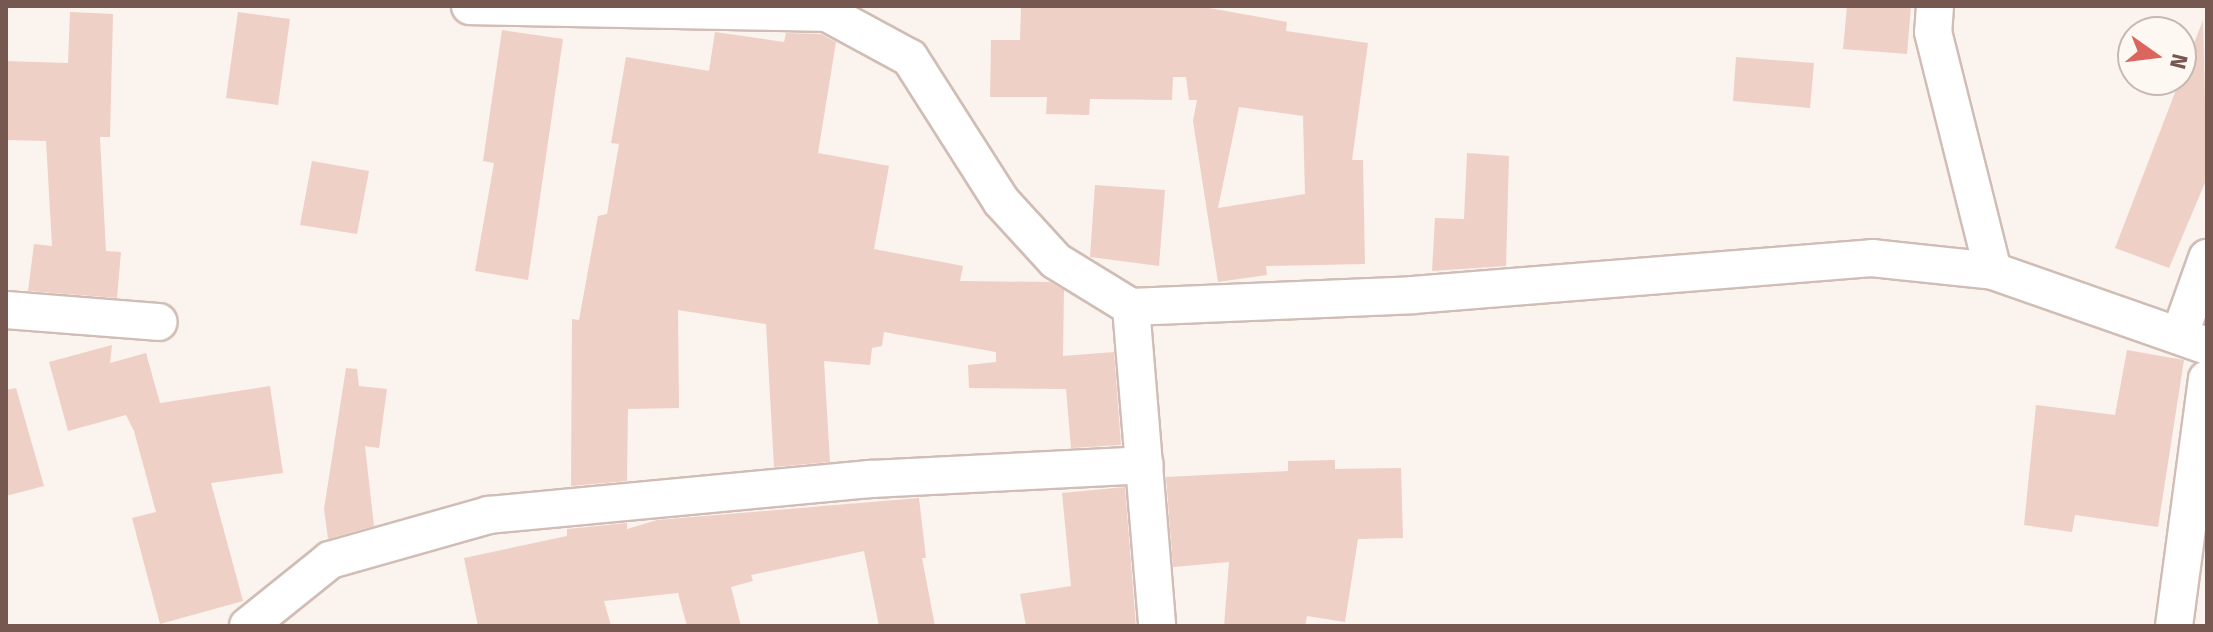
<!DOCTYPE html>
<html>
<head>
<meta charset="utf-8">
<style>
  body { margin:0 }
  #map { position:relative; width:2213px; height:632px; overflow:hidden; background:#fbf3ed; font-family:"Fira Sans",sans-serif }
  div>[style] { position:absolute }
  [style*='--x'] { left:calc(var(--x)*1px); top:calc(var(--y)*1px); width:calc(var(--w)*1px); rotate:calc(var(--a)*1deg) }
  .building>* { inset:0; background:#efd0c6 }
  .roads { filter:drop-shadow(2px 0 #d0bdb5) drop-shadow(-2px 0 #d0bdb5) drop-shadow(0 2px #d0bdb5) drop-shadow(0 -2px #d0bdb5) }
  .minor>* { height:36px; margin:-18px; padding:0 18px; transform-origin:18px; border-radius:18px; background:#fff }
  span { translate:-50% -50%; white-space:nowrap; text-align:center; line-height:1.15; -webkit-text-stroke:6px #fef8f3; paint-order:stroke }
  .frame { position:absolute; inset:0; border:8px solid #765850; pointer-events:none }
  .north { position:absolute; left:2117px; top:16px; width:80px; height:80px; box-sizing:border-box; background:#fef8f3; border:2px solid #c8b8b2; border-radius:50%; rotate:104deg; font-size:22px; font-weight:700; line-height:32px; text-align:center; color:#765850 }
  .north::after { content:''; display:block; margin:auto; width:28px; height:36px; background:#da665d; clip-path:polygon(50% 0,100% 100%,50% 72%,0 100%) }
</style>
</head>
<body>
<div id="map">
  <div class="building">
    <div style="clip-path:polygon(evenodd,1021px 6px,1198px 6px,1287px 22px,1286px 31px,1368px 43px,1352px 160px,1363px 160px,1365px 264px,1266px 266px,1267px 275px,1218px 282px,1193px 121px,1197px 100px,1189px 100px,1186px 77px,1173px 77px,1172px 100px,1090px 99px,1089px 115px,1046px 114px,1047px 97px,990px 97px,991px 40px,1020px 40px,1021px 6px,1239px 107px,1303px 116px,1305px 194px,1218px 208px,1239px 107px)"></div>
    <div style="clip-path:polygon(1847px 6px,1911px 6px,1907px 54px,1843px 49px)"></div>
    <div style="clip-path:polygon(70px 12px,113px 14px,110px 137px,100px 137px,106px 251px,121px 252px,117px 298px,28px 291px,34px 244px,52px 246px,46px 141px,6px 140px,6px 61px,68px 63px)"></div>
    <div style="clip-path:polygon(238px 12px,290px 19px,278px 105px,226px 98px)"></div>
    <div style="clip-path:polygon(2203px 20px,2207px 178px,2169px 268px,2115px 248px)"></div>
    <div style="clip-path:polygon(502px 30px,563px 39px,528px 280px,475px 271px,494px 163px,483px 161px)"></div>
    <div style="clip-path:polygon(715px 32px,784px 42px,786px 33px,821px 34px,836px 42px,818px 153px,889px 166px,874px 249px,963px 266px,960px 281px,1050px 282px,1064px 290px,1063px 356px,1114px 352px,1121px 445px,1071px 448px,1066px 389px,969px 388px,968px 365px,996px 362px,996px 352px,884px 332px,882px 346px,872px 348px,870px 365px,824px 361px,830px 462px,774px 467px,766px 324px,678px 310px,679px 408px,628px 409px,627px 481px,571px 486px,572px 319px,579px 320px,598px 216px,607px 214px,619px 144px,611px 143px,626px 57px,709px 71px)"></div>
    <div style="clip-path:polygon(1736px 57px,1814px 63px,1810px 108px,1733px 101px)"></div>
    <div style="clip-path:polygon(1467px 153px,1509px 156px,1506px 266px,1432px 271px,1435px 218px,1464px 219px)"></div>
    <div style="clip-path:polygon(312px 161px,369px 171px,357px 234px,300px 225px)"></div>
    <div style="clip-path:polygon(1095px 185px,1165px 190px,1159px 266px,1090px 257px)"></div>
    <div style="clip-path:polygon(112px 345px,110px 363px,146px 353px,160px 403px,270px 386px,283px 473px,211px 483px,243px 601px,160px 624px,132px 518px,156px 512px,134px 431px,126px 415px,68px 431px,49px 362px)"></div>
    <div style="clip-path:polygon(2127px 350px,2184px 360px,2158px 527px,2075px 515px,2072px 532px,2024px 525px,2036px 405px,2115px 415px)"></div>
    <div style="clip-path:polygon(346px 368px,357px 369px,359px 386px,387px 389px,379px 448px,365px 446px,374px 526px,328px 539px,324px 509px)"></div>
    <div style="clip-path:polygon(16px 388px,44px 486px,6px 496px,6px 390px)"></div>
    <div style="clip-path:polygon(1335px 460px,1335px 469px,1401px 468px,1403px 538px,1358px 539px,1345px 622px,1307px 616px,1305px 626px,1224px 626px,1229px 562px,1173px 567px,1166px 477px,1288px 471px,1288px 461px)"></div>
    <div style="clip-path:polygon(1125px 487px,1136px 626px,1026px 626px,1020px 594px,1071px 586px,1062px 493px)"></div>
    <div style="clip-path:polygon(919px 498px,926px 558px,922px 558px,935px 626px,879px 626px,864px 551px,751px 575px,753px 581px,731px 587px,741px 626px,687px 626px,678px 593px,604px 601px,611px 626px,478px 626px,464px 558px,567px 536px,567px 529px,627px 523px,627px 529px,657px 520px)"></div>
  </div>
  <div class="roads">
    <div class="minor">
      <div style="--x:470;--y:6;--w:357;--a:1.1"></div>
      <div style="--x:827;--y:13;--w:94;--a:28.5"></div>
      <div style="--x:910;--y:58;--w:169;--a:57.5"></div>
      <div style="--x:1001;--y:201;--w:81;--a:47.5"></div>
      <div style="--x:1056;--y:261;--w:88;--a:31.5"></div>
      <div style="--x:1131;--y:307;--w:282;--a:-2.4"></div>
      <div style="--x:1413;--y:295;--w:460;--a:-4.6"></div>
      <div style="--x:1872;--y:258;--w:122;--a:6.1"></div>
      <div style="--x:1993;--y:271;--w:227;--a:19.3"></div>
      <div style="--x:1935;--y:6;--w:26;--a:94"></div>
      <div style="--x:1933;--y:32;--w:246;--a:75.9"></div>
      <div style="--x:1131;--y:307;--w:320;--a:85.3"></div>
      <div style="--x:6;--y:310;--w:153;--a:4.5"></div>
      <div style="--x:2180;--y:334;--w:81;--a:-70.4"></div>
      <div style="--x:248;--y:626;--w:105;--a:-38.8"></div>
      <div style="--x:330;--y:560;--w:165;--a:-15.8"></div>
      <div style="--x:489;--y:515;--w:383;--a:-5.4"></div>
      <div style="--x:870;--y:479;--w:275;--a:-2.9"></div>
      <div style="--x:2174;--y:626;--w:249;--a:-82.4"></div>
    </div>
  </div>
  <div class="frame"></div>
  <div class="north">N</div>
</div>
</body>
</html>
